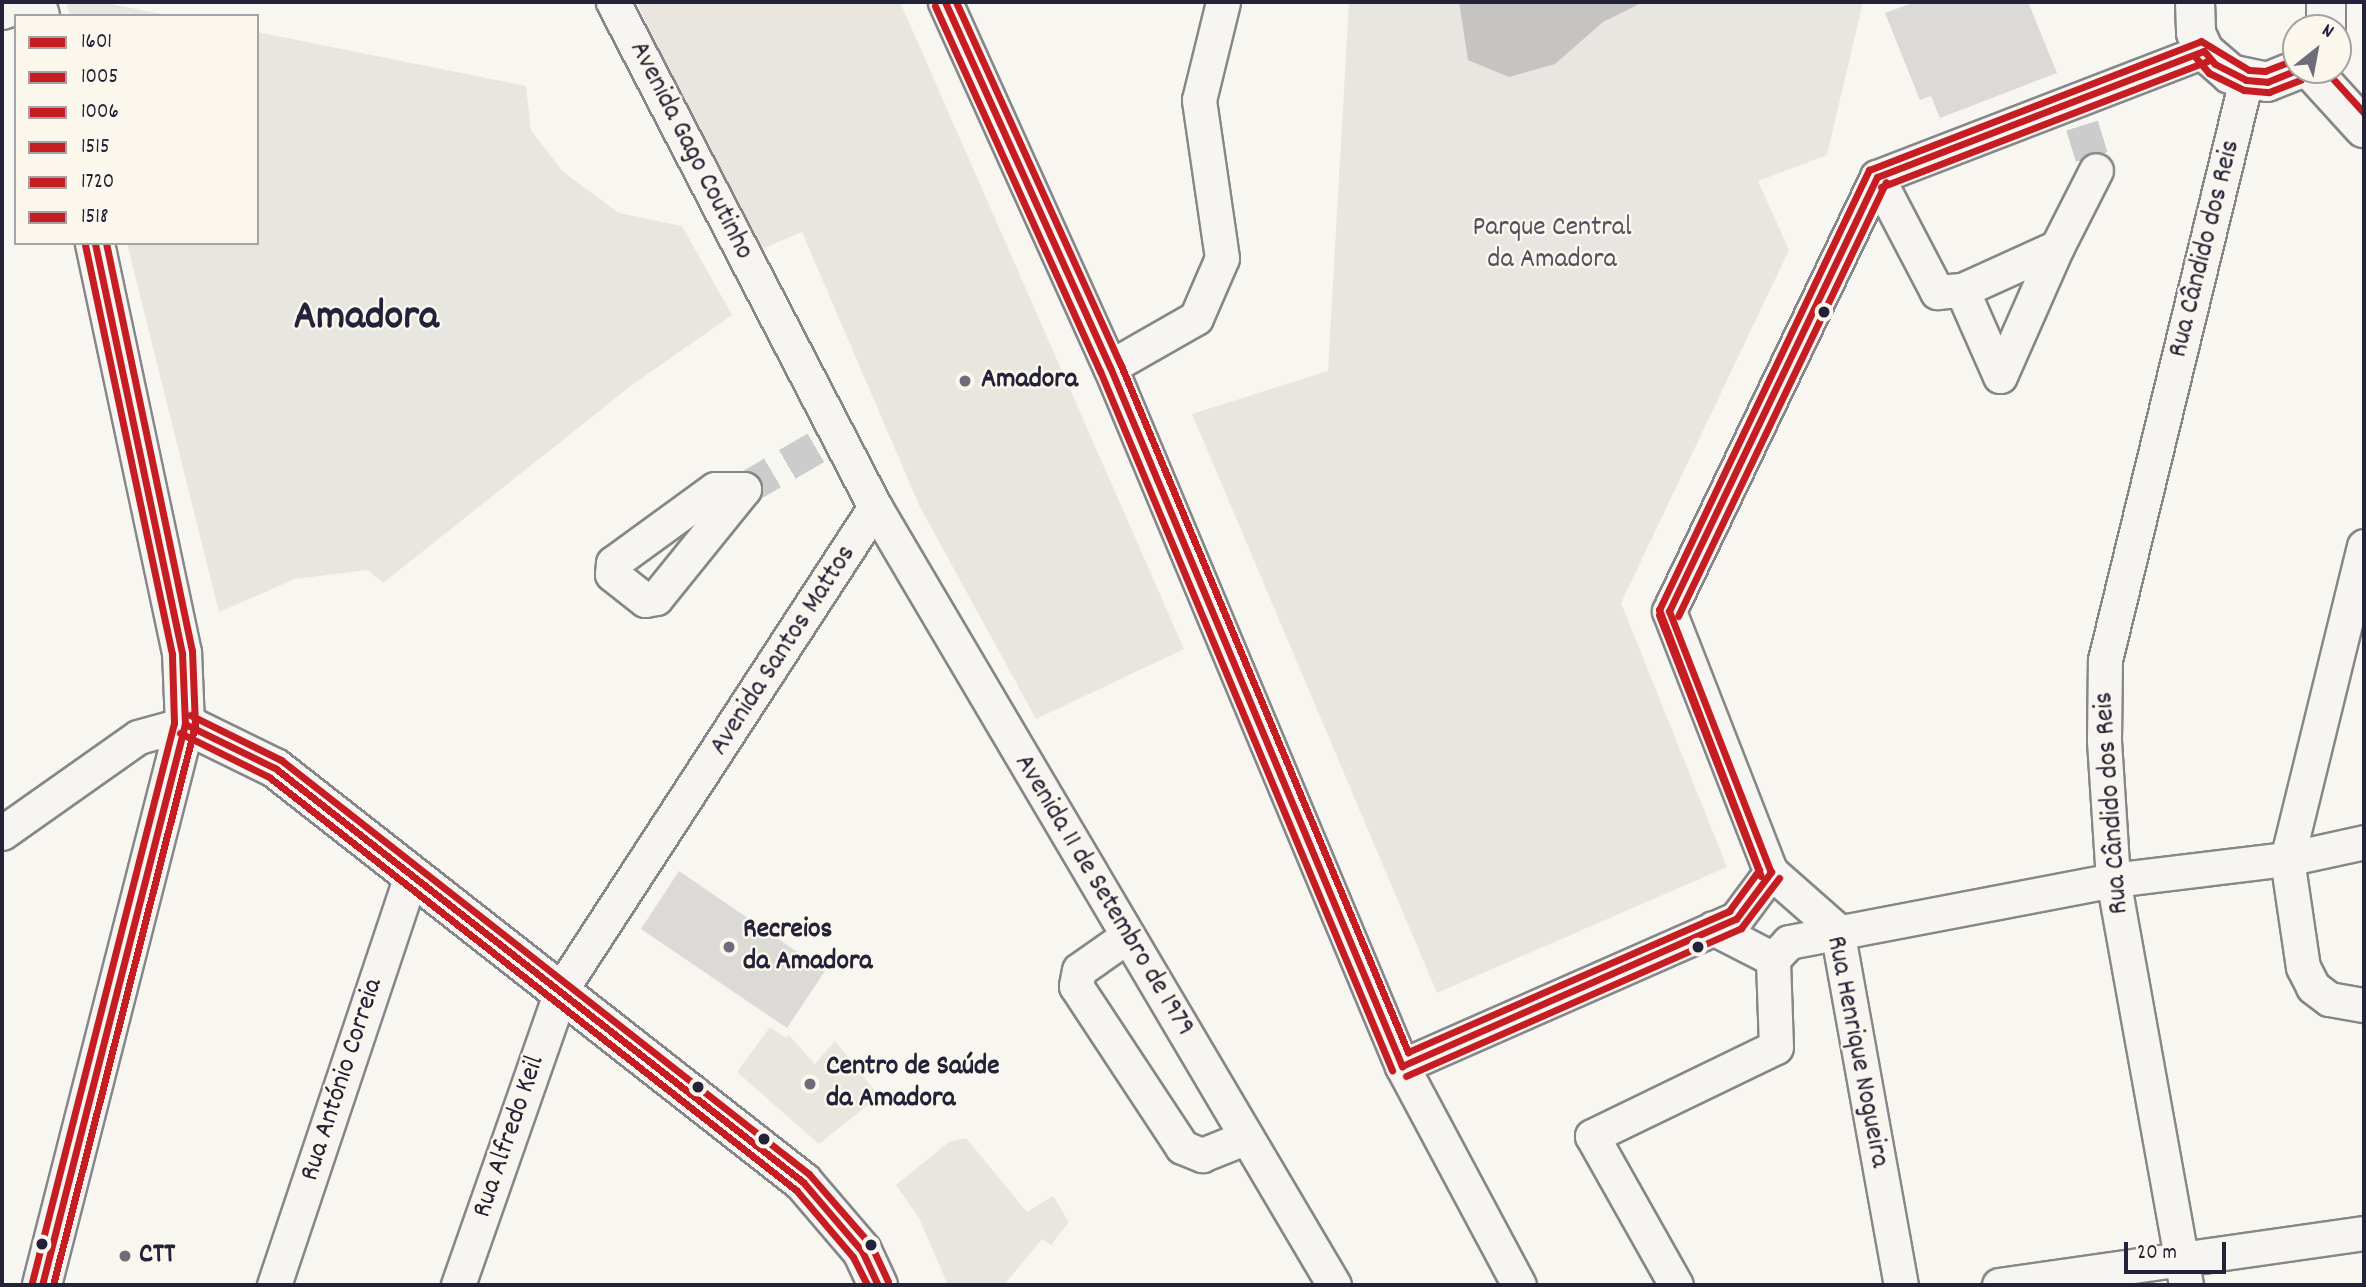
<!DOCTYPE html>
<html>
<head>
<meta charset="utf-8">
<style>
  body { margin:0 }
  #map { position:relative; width:2366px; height:1287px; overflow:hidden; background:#f8f6f0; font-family:Dekko,sans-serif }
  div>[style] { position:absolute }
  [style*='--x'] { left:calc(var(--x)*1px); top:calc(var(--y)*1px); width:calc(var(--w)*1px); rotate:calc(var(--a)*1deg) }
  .built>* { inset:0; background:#e9e6e0 }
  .green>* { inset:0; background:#e8e6e0 }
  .water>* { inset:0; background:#c6c4c3 }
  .building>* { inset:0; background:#dbdad7 }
  .street-tunnel>* { height:33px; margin-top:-16.5px; transform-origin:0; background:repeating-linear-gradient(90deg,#cdcccc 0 33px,transparent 0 50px) }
  .roads { filter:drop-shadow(2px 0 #878688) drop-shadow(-2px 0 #878688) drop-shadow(0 2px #878688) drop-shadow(0 -2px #878688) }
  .street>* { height:33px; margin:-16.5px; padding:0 16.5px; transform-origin:16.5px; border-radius:16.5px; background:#f6f5f1 }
  .secondary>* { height:38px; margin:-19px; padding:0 19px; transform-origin:19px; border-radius:19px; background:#f6f5f1 }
  .bus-1>* { height:7px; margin:-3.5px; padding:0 3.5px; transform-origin:3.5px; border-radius:3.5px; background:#c61d23 }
  .bus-2>* { height:7px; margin:-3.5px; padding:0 3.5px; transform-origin:3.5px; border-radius:3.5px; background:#c61d23 }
  .bus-3>* { height:7px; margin:-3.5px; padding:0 3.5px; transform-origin:3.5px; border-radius:3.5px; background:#c61d23 }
  .bus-4>* { height:7px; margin:-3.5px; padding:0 3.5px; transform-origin:3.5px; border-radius:3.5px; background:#c61d23 }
  .bus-5>* { height:7px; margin:-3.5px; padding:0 3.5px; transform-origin:3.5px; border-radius:3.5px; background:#c61d23 }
  .bus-6>* { height:7px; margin:-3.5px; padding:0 3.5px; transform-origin:3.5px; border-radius:3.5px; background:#c61d23 }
  .dots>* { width:19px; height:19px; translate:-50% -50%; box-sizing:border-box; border:4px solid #fbf7ec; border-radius:50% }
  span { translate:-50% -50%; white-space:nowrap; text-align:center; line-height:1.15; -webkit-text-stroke:5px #fbf7ec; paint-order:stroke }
  .street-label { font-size:28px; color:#22223b }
  .park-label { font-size:28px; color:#505061 }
  .poi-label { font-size:28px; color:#22223b; font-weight:700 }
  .left { translate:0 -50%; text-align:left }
  .town-label { font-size:42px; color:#22223b; font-weight:700 }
  .frame { position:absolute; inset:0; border:4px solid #22223b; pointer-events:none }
  .legend { position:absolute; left:14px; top:14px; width:245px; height:231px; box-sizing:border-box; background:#fbf7ec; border:2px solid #a4a2a5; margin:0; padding:9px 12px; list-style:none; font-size:21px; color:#22223b }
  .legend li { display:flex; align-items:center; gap:14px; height:35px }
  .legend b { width:35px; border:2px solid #a4a2a5 }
  .north { position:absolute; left:2282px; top:14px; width:70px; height:70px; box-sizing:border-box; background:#fbf7ec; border:2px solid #a4a2a5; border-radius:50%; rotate:31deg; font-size:19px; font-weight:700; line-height:28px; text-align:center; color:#22223b }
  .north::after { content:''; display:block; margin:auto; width:24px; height:32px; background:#6d6c7a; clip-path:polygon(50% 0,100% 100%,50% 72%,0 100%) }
  .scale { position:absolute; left:2124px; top:1242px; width:102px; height:32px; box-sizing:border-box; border:4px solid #22223b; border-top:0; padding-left:9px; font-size:21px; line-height:24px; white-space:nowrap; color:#22223b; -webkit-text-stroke:5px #fbf7ec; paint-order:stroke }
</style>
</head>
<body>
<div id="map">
  <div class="built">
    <div style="clip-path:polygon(637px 2px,900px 2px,1184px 649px,1036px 719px,920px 507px,802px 232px,750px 254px)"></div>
    <div style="clip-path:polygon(770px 1027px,786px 1038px,789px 1035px,815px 1064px,835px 1041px,879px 1096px,819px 1144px,737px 1072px)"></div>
  </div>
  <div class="green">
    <div style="clip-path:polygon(66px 2px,100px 2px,172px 16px,70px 16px)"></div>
    <div style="clip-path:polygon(1349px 2px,1863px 2px,1827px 155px,1758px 181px,1789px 250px,1621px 603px,1727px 867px,1437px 993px,1192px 414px,1328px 371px)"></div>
    <div style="clip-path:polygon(257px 32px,526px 86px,531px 130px,563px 172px,619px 213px,682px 226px,732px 315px,632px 385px,383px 583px,368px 570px,295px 579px,219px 612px,127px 243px,257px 243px)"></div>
    <div style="clip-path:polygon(966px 1138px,1027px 1212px,1053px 1196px,1069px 1222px,1051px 1245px,1042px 1239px,1004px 1285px,948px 1285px,919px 1218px,896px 1185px,949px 1142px)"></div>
  </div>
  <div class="water">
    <div style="clip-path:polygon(1459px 2px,1701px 2px,1639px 4px,1603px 22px,1555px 64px,1509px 77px,1468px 60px)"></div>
  </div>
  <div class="building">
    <div style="clip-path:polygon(1915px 2px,2028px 2px,2057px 73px,1940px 118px,1931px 96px,1920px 100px,1885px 13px)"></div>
    <div style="clip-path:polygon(679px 871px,825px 971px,787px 1028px,641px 929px)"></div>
  </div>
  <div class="street-tunnel">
    <div style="--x:2082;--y:125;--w:47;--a:72.7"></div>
    <div style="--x:744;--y:489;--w:108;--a:-30.1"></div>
  </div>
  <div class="roads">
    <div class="street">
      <div style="--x:945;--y:2;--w:401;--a:65.7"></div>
      <div style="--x:1110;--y:367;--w:758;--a:67.33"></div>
      <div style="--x:1402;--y:1066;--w:248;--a:61.9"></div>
      <div style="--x:2;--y:12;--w:29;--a:-20"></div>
      <div style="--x:1877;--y:177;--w:481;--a:115.6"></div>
      <div style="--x:1669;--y:611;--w:280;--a:68.7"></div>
      <div style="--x:1771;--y:872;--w:88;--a:41.3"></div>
      <div style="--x:1837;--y:930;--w:361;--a:79.8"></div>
      <div style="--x:1877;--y:177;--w:130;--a:62.4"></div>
      <div style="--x:1937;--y:292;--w:25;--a:-5"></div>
      <div style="--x:1962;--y:290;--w:94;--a:66.2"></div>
      <div style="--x:2000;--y:376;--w:141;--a:-66.2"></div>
      <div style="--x:2057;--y:247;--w:104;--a:155.6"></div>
      <div style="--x:1877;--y:177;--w:350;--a:-21.1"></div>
      <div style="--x:2057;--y:247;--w:86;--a:-63.1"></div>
      <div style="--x:1110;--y:367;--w:99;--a:-29.7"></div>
      <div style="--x:1196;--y:318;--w:65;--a:-66.6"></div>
      <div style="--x:1222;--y:258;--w:160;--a:-98.3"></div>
      <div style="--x:1199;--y:100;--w:101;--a:-76.2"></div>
      <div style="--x:715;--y:489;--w:29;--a:0"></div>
      <div style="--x:744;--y:489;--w:140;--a:128.9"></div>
      <div style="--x:656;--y:598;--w:11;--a:170"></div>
      <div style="--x:645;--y:600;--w:42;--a:-141.8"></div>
      <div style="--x:612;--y:574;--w:11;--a:-85"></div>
      <div style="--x:613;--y:563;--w:126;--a:-36"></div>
      <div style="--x:875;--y:507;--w:903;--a:59.46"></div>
      <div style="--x:2364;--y:546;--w:322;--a:103.8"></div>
      <div style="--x:2287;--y:859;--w:109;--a:81.6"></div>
      <div style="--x:2303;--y:967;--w:22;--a:63"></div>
      <div style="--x:2313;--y:987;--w:20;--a:37"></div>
      <div style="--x:2329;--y:999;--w:36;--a:10"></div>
      <div style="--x:2;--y:833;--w:166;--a:-35.2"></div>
      <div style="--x:138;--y:737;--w:49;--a:-15.5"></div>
      <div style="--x:1713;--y:928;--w:68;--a:27.3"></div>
      <div style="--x:1126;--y:937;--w:57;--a:144.9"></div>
      <div style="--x:1079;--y:970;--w:16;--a:101"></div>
      <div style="--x:1076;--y:986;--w:193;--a:56.6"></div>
      <div style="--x:1182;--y:1147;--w:22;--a:22"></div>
      <div style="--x:1202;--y:1155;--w:48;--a:-21.8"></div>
      <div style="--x:1402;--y:1066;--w:365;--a:-23.8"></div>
      <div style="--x:1736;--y:919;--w:59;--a:-53.3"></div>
      <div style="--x:274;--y:1285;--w:432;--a:-71.5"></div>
      <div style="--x:458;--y:1285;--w:315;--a:-70.7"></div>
      <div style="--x:562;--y:988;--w:574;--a:-56.95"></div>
      <div style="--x:875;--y:507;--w:569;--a:-117.42"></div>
      <div style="--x:1676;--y:1285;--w:171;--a:-119.4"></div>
      <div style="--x:1592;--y:1136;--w:204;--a:-25.8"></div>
      <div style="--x:1776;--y:1047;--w:88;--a:-92"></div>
      <div style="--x:1773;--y:959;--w:23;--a:-47"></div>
      <div style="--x:1789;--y:942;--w:330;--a:-10.8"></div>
      <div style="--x:2113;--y:880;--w:175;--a:-6.9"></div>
      <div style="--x:2287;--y:859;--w:79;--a:-12.4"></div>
      <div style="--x:1999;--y:1285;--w:369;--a:-8.1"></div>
      <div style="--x:2186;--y:1285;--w:412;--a:-100.2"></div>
      <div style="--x:2113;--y:880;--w:140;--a:-93.7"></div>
      <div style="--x:2104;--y:740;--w:80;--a:-89.3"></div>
      <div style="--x:2105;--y:660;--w:597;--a:-76.34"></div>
    </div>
    <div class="secondary">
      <div style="--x:36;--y:2;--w:15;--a:74"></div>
      <div style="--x:2195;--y:2;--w:31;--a:88"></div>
      <div style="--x:2196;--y:33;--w:20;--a:66"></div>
      <div style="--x:2204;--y:51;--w:35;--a:41"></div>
      <div style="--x:2230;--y:74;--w:38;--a:12"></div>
      <div style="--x:2267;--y:82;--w:32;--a:-22"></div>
      <div style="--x:2326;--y:28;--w:26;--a:-90"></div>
      <div style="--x:2311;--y:70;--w:79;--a:47.6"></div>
      <div style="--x:185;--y:724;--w:100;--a:26.1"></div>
      <div style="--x:275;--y:768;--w:671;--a:38.1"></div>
      <div style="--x:803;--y:1182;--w:91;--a:49.5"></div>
      <div style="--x:862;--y:1251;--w:38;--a:65"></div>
      <div style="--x:42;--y:1285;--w:579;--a:-75.7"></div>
      <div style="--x:185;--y:724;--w:71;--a:-92.4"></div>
      <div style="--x:182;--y:653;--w:419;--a:-102"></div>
    </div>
  </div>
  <div class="bus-1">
    <div style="--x:185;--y:724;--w:100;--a:26.1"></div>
    <div style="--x:275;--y:768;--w:671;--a:38.1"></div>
    <div style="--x:803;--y:1182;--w:91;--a:49.5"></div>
    <div style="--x:862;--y:1251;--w:38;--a:65"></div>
    <div style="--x:42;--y:1285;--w:579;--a:-75.7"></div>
    <div style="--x:185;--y:724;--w:71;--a:-92.4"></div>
    <div style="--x:182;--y:653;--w:419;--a:-102"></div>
  </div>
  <div class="bus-2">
    <div style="--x:945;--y:2;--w:401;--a:65.7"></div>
    <div style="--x:1110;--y:367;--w:758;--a:67.33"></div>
    <div style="--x:2204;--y:51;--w:17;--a:50"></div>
    <div style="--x:2215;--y:64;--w:35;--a:27"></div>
    <div style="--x:2246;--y:80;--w:21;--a:5"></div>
    <div style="--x:2267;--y:82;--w:32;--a:-22"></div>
    <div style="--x:1877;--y:177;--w:350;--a:-21.1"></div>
    <div style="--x:1669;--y:611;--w:481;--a:-64.4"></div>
    <div style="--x:1669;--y:611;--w:280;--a:68.7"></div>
    <div style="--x:1402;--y:1066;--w:365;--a:-23.8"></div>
    <div style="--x:1736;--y:919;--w:59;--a:-53.3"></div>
  </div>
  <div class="bus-3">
    <div style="--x:935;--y:6;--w:401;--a:65.7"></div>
    <div style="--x:1100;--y:371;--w:758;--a:67.33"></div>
    <div style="--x:2196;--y:58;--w:20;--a:49"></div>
    <div style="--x:2209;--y:73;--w:39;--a:26"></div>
    <div style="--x:2244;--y:90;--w:25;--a:5"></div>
    <div style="--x:2269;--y:92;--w:34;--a:-21"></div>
    <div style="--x:1881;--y:187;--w:350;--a:-21.1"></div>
    <div style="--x:1659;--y:615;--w:280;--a:68.7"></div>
    <div style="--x:1678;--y:616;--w:481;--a:-64.4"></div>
    <div style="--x:1406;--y:1076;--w:366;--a:-23.8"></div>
    <div style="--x:1741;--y:928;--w:63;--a:-52.8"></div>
  </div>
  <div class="bus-4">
    <div style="--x:180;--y:733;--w:99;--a:26.3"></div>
    <div style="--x:269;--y:777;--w:670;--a:38.09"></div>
    <div style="--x:796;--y:1190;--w:88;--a:49.6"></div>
    <div style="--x:853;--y:1257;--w:31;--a:63"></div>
    <div style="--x:53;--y:1285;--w:578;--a:-75.77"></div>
    <div style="--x:195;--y:725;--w:74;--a:-92.3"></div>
    <div style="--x:192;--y:651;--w:417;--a:-101.9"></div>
  </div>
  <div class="bus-5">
    <div style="--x:190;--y:715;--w:102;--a:26.3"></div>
    <div style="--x:281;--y:760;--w:671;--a:38.1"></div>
    <div style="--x:809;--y:1174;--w:94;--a:48.9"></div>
    <div style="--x:871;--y:1245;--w:40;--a:65"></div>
    <div style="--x:32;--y:1282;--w:577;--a:-75.75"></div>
    <div style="--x:174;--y:723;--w:69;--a:-91.7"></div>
    <div style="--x:172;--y:654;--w:418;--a:-102"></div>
  </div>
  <div class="bus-6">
    <div style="--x:956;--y:2;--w:397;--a:65.6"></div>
    <div style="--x:1120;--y:363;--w:747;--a:67.32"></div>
    <div style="--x:1408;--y:1052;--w:351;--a:-23.7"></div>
    <div style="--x:1729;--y:911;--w:51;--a:-53.8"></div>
    <div style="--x:1759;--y:870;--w:279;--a:-111"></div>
    <div style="--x:1659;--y:610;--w:488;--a:-64.5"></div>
    <div style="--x:1869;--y:170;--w:356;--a:-21.2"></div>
    <div style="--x:2201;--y:41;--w:56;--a:31.1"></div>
    <div style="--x:2249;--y:70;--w:16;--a:4"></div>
    <div style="--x:2265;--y:71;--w:30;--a:-21"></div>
    <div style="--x:2325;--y:70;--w:58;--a:47.8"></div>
  </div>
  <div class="dots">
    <div style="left:1824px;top:312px;background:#22223b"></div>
    <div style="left:965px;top:381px;background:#6d6c7a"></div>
    <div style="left:729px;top:947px;background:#6d6c7a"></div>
    <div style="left:1698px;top:947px;background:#22223b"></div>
    <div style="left:810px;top:1084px;background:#6d6c7a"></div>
    <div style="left:698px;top:1087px;background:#22223b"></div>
    <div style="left:764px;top:1139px;background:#22223b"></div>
    <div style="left:42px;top:1244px;background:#22223b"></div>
    <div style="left:871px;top:1245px;background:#22223b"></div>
    <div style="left:125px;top:1256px;background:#6d6c7a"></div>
  </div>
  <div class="street-label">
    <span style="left:690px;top:151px;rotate:63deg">Avenida Gago Coutinho</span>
    <span style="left:2206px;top:249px;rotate:-76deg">Rua Cândido dos Reis</span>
    <span style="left:784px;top:651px;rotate:-57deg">Avenida Santos Mattos</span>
    <span style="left:2113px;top:803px;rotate:-94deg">Rua Cândido dos Reis</span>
    <span style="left:1103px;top:896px;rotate:59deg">Avenida 11 de Setembro de 1979</span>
    <span style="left:1856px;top:1052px;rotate:79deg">Rua Henrique Nogueira</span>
    <span style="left:343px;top:1080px;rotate:-72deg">Rua António Correia</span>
    <span style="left:510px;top:1137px;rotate:-71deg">Rua Alfredo Keil</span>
  </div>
  <div class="park-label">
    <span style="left:1552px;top:245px">Parque Central<br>da Amadora</span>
  </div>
  <div class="poi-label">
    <span class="left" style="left:981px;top:381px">Amadora</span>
    <span class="left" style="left:743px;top:947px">Recreios<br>da Amadora</span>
    <span class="left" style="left:826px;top:1084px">Centro de Saúde<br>da Amadora</span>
    <span class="left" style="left:139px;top:1256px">CTT</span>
  </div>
  <div class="town-label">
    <span style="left:366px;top:319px">Amadora</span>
  </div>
  <div class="frame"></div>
  <ul class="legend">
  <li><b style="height:9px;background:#c61d23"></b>1601</li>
  <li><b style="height:9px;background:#c61d23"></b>1005</li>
  <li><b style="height:9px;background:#c61d23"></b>1006</li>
  <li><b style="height:9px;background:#c61d23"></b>1515</li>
  <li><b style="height:9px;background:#c61d23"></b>1720</li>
  <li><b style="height:9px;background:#c61d23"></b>1518</li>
  </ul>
  <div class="north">N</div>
  <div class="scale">20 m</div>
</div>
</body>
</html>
